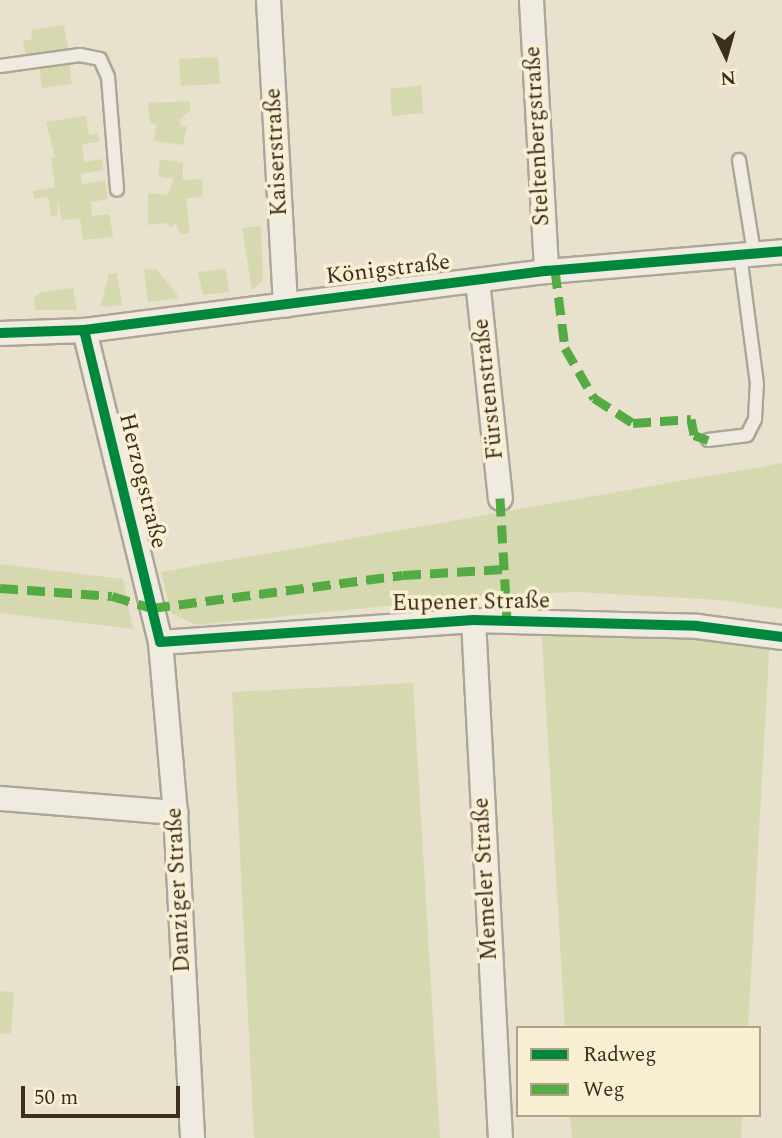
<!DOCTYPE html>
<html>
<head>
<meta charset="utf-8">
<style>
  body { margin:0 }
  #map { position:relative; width:782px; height:1138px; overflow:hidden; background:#e8e1ce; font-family:Spectral,serif }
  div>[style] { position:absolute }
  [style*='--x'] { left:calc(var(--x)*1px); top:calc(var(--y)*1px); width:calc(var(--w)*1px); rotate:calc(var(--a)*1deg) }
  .green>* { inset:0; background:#d6d9af }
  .roads { filter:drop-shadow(2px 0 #ada697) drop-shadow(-2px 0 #ada697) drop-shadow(0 2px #ada697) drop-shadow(0 -2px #ada697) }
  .service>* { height:12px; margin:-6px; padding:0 6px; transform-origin:6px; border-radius:6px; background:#efebe1 }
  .minor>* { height:23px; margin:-11.5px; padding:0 11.5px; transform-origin:11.5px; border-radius:11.5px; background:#efebe1 }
  .quiet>* { height:9px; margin-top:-4.5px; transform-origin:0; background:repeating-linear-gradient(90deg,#55ab43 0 18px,transparent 0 27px) }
  .cycleway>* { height:10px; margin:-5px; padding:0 5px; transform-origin:5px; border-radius:5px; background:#00873e }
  span { translate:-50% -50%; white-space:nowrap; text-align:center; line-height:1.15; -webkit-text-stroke:7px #f9f0d4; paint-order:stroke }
  .street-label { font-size:23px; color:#3d2e1d }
  .legend { position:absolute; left:516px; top:1026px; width:245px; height:91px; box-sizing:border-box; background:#f9f0d4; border:2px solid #aea28b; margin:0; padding:9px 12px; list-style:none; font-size:21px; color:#3d2e1d }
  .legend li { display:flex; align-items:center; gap:14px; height:35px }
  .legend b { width:35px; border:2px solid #aea28b }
  .north { position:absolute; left:691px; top:21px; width:70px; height:70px; -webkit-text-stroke:5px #f9f0d4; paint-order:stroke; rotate:175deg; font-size:19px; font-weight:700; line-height:28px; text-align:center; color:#3d2e1d }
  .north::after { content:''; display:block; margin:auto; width:24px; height:32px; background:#3d2e1d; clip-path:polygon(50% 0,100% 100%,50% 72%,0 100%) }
  .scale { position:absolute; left:21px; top:1086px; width:159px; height:32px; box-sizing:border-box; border:4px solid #3d2e1d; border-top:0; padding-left:9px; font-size:21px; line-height:24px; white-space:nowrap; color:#3d2e1d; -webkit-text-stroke:5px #f9f0d4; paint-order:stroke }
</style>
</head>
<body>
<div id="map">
  <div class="green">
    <div style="clip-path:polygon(64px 25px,68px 49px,26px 56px,23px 41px,32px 39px,31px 30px)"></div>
    <div style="clip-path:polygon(218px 57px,220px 84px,181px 86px,179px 59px)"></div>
    <div style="clip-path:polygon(69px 61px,72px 84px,42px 88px,39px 66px)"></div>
    <div style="clip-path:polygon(421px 85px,423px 113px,392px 116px,390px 89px)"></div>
    <div style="clip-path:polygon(190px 101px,190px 111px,179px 120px,181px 126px,187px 127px,183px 145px,154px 141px,156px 124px,150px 123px,148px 103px)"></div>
    <div style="clip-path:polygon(86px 116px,89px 135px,98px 133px,99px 142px,82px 144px,84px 162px,102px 159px,103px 170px,81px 174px,82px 184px,105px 181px,108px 199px,91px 202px,92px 216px,109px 214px,113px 237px,83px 240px,80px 218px,62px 220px,58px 200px,57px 216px,51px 216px,48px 197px,34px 199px,33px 191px,55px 187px,51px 159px,55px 157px,46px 122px)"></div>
    <div style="clip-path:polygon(160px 159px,183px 163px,183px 180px,202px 179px,203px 196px,186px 199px,190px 233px,180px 234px,176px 224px,169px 228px,168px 223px,148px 225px,148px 193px,167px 195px,174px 179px,158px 176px)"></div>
    <div style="clip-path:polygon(261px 226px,263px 280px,252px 290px,242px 228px)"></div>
    <div style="clip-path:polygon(156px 269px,177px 294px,178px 298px,148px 302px,144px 270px)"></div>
    <div style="clip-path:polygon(226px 269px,229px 292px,203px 295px,198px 272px)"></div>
    <div style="clip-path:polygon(117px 273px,122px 305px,100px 307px,109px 274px)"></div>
    <div style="clip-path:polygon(73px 288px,77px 310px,35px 310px,34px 298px,41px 292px)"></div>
    <div style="clip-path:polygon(782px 463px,782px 609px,720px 600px,576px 592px,486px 596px,196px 625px,171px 613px,161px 572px)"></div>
    <div style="clip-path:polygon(0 564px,123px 579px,133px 629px,0 613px)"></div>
    <div style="clip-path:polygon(541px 622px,770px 636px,748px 1028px,565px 1028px)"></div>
    <div style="clip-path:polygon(413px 683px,440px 1138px,254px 1138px,232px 692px)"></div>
    <div style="clip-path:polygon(0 991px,14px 992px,11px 1033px,0 1034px)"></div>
    <div style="clip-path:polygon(570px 1115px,742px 1115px,741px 1138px,572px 1138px)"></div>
  </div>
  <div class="roads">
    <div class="service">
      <div style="--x:0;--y:66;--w:81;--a:-7.8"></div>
      <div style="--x:80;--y:55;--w:20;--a:11"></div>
      <div style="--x:100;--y:59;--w:20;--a:66"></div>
      <div style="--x:108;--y:77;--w:113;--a:85.4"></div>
      <div style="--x:739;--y:160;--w:94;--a:80.8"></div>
      <div style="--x:708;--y:440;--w:39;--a:-7"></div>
      <div style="--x:747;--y:435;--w:18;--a:-63"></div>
      <div style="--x:755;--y:419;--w:35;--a:-87"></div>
      <div style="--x:757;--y:384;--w:131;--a:-97.5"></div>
    </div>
    <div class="minor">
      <div style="--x:268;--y:0;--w:305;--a:86.8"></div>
      <div style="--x:531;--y:0;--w:271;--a:86.8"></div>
      <div style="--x:477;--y:280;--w:219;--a:84"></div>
      <div style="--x:84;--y:330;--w:321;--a:76.3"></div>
      <div style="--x:160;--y:642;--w:171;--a:85"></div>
      <div style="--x:175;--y:812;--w:326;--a:87"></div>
      <div style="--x:0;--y:333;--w:84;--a:-2"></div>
      <div style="--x:84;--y:330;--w:466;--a:-7.3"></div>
      <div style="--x:546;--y:271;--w:237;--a:-4.8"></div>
      <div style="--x:473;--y:620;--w:519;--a:87.02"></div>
      <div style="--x:160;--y:642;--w:314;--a:-4"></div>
      <div style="--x:473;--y:620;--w:224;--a:1.5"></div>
      <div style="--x:697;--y:626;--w:86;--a:7.4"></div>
      <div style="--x:0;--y:798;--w:176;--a:4.6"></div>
    </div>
  </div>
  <div class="quiet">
    <div style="--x:555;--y:270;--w:79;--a:82.7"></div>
    <div style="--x:565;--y:348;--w:58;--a:59.9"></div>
    <div style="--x:594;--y:398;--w:46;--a:32.7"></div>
    <div style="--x:633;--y:423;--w:58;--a:-3.9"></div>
    <div style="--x:691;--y:419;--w:16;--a:79"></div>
    <div style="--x:694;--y:435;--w:15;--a:20"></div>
    <div style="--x:500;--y:498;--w:123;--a:86.7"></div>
    <div style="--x:0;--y:588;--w:112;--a:4.1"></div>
    <div style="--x:112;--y:596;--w:42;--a:16.7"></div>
    <div style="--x:152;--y:608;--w:253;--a:-7.5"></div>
    <div style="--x:403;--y:575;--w:101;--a:-3.4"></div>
  </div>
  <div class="cycleway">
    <div style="--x:84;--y:330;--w:321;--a:76.3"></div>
    <div style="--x:160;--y:642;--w:314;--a:-4"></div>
    <div style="--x:473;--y:620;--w:224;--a:1.5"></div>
    <div style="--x:697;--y:626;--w:86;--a:7.4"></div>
    <div style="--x:0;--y:333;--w:84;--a:-2"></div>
    <div style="--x:84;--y:330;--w:466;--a:-7.3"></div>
    <div style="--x:546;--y:271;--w:237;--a:-4.8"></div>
  </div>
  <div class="street-label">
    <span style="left:538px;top:136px;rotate:-93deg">Steltenbergstraße</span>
    <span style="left:277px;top:152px;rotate:-93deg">Kaiserstraße</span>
    <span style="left:388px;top:270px;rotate:-7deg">Königstraße</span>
    <span style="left:489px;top:389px;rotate:-96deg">Fürstenstraße</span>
    <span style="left:142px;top:481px;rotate:76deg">Herzogstraße</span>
    <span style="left:471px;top:603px;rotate:-1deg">Eupener Straße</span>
    <span style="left:486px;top:879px;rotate:-93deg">Memeler Straße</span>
    <span style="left:179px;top:890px;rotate:-93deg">Danziger Straße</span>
  </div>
  <ul class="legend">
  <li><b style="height:9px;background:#00873e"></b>Radweg</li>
  <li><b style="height:9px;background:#55ab43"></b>Weg</li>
  </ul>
  <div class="north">N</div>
  <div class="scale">50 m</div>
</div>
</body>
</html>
